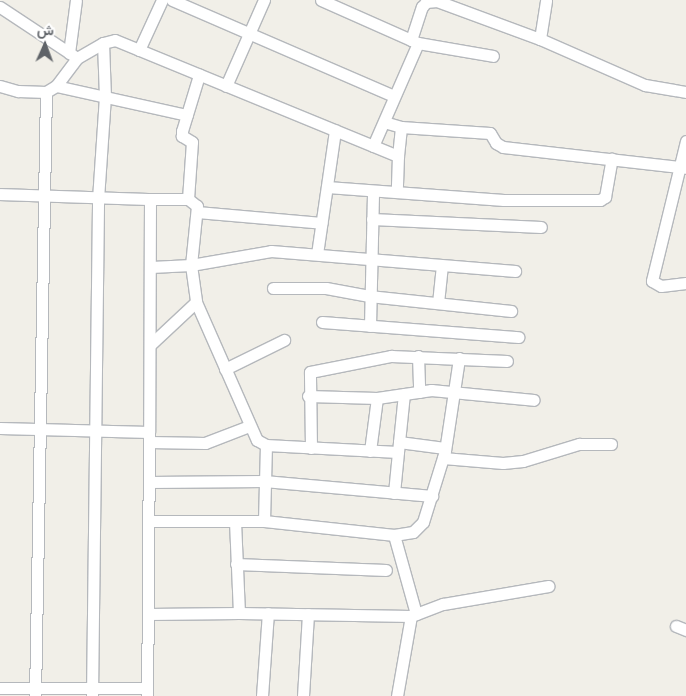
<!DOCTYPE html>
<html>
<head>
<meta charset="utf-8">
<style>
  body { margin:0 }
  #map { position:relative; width:686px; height:696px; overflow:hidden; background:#f1efe8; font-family:Helvetica,Vazirmatn,sans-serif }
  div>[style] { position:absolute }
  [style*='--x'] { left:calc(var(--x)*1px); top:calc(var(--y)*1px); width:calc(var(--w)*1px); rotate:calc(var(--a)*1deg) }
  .roads { filter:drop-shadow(1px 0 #b5b8bc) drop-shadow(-1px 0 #b5b8bc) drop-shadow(0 1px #b5b8bc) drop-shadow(0 -1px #b5b8bc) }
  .street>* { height:11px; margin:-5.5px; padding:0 5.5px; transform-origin:5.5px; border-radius:5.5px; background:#fff }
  span { translate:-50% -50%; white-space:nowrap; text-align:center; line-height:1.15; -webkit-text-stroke:4px #fff; paint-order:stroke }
  .north { position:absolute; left:20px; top:20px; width:50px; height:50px; -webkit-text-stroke:4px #fff; paint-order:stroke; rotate:2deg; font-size:14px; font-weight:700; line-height:20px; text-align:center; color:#5f6368 }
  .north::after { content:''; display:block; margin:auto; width:18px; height:22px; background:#5f6368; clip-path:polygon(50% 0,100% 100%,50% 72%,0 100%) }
</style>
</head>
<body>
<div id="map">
  <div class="roads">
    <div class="street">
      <div style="--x:172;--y:0;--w:242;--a:23.4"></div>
      <div style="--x:321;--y:0;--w:106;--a:23.9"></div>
      <div style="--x:418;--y:43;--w:76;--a:9.8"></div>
      <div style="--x:0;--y:7;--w:92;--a:33.5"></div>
      <div style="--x:540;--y:39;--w:39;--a:-81"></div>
      <div style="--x:411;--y:40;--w:35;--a:-72"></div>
      <div style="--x:422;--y:7;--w:6;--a:-51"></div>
      <div style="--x:426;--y:2;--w:11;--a:-5"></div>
      <div style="--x:437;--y:1;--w:110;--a:20.3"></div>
      <div style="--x:540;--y:39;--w:115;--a:23.7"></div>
      <div style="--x:645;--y:85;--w:42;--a:9.7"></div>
      <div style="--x:139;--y:50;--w:55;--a:-65.3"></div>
      <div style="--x:69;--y:53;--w:53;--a:-82.5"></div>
      <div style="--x:0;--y:86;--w:19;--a:16"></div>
      <div style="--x:18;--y:91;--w:28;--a:2"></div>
      <div style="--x:46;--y:92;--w:12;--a:-31"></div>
      <div style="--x:56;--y:86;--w:35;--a:-53"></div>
      <div style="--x:77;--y:58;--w:30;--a:-30"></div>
      <div style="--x:103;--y:43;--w:12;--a:-14"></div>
      <div style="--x:115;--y:40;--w:306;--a:22.3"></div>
      <div style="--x:398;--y:156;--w:36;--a:92"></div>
      <div style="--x:56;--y:86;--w:134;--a:12.5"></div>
      <div style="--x:226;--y:86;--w:94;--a:-66.2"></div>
      <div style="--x:384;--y:122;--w:18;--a:16"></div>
      <div style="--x:401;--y:127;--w:89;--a:3.9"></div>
      <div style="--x:490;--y:133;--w:12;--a:59"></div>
      <div style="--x:496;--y:143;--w:8;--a:30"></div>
      <div style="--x:503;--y:147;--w:184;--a:6.5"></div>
      <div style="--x:686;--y:141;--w:144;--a:103.7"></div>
      <div style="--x:652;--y:281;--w:10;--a:29"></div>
      <div style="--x:661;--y:286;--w:25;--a:-7"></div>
      <div style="--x:373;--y:146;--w:112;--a:-66.4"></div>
      <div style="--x:398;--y:156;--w:29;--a:-84"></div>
      <div style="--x:327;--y:187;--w:177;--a:4.2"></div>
      <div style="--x:504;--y:200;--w:96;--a:0"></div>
      <div style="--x:600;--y:200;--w:6;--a:-31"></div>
      <div style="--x:605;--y:197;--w:39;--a:-80"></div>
      <div style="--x:0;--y:194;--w:150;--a:1.9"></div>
      <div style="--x:150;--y:199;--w:233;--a:90.2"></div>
      <div style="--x:150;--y:199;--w:38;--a:0"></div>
      <div style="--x:188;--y:199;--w:11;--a:38"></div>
      <div style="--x:197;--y:206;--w:59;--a:95.8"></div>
      <div style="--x:191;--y:265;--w:37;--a:82"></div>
      <div style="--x:196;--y:302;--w:151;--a:66.2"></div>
      <div style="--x:257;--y:440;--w:10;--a:29"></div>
      <div style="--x:266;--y:445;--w:132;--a:3"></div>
      <div style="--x:188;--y:199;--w:57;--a:-86"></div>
      <div style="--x:192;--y:142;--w:12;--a:-149"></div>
      <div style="--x:182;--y:136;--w:5;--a:-90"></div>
      <div style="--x:182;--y:131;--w:59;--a:-73.1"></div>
      <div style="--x:197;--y:212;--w:125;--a:5"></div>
      <div style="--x:372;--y:219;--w:169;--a:2.7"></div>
      <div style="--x:317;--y:254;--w:125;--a:-81.7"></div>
      <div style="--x:151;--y:267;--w:40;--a:-2.9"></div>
      <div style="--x:191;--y:265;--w:81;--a:-9.9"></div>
      <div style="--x:271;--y:251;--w:245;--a:4.7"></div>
      <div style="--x:273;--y:288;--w:53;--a:0"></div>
      <div style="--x:326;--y:288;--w:44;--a:10.5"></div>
      <div style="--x:369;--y:296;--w:143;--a:6"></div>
      <div style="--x:438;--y:303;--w:37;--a:-84"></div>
      <div style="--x:322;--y:322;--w:197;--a:4.4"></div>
      <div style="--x:370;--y:326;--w:134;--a:-88.7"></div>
      <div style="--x:150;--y:345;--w:63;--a:-43.1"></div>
      <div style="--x:418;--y:356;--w:36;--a:88"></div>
      <div style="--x:225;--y:369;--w:66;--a:-26.2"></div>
      <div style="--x:308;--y:396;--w:69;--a:1.7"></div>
      <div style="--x:377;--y:398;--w:55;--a:-8.4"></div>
      <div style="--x:431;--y:390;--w:103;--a:5.5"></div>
      <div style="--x:0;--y:428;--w:149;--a:1.5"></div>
      <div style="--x:149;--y:432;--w:264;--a:90.4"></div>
      <div style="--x:149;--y:442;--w:56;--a:1"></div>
      <div style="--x:205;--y:443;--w:47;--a:-21.1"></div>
      <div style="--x:399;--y:442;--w:48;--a:-84.1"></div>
      <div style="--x:311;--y:448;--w:76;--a:-90.8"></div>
      <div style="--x:310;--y:372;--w:83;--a:-11.2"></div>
      <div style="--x:391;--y:356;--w:116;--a:2.5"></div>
      <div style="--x:370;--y:451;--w:53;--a:-82.5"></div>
      <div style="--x:443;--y:458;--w:60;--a:4.8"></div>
      <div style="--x:503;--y:463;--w:20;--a:-6"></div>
      <div style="--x:523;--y:461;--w:59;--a:-16.9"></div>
      <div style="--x:579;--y:444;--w:32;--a:0"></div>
      <div style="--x:149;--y:482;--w:115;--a:-0.5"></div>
      <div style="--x:264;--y:481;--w:169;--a:5.1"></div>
      <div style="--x:394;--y:493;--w:51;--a:-84.4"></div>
      <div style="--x:399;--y:442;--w:46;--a:7.4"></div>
      <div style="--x:149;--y:521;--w:115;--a:0"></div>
      <div style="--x:264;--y:521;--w:131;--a:6.1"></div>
      <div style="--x:394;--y:535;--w:82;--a:74.4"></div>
      <div style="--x:264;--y:521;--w:76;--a:-88.5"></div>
      <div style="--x:394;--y:535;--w:19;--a:-9"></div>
      <div style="--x:413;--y:532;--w:14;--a:-45"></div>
      <div style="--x:423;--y:522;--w:74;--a:-72.8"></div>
      <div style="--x:445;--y:451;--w:94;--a:-81.4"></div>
      <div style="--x:236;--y:564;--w:150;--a:2.3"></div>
      <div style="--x:239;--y:613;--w:172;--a:1"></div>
      <div style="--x:411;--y:616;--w:34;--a:-21"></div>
      <div style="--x:443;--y:604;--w:107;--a:-9.7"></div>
      <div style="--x:148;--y:614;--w:91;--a:-0.6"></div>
      <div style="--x:239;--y:613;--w:92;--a:-92.5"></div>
      <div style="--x:676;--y:626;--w:11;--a:22"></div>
      <div style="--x:0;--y:688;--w:147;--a:0"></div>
      <div style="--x:35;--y:696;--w:604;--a:-88.96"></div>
      <div style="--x:92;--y:696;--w:497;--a:-89.3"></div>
      <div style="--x:98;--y:199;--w:102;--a:-86.1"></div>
      <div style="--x:105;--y:97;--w:54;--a:-92.1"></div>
      <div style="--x:262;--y:696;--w:83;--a:-85.9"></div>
      <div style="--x:303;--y:696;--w:82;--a:-86.5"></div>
      <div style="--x:397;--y:696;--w:81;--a:-80.1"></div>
    </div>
  </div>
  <div class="north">ش</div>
</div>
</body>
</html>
